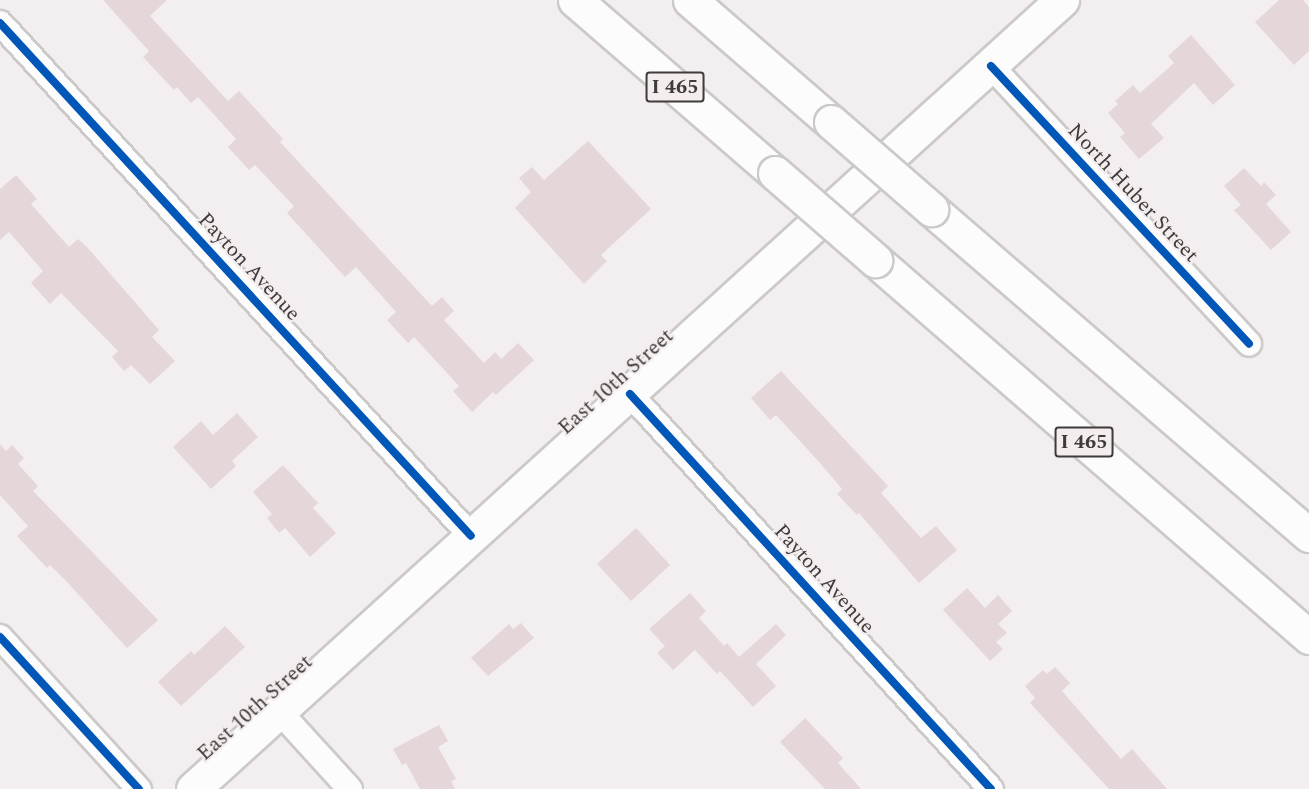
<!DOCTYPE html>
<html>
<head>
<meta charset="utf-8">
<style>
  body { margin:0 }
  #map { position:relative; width:1309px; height:789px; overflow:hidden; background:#f3eeef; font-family:Spectral,serif }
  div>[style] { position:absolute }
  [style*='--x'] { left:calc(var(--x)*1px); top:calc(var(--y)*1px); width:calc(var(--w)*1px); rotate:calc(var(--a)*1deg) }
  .building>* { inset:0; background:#e5d7d9 }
  .roads { filter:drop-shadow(2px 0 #ccc9c9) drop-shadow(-2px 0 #ccc9c9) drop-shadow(0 2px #ccc9c9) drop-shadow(0 -2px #ccc9c9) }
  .minor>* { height:24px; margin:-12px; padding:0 12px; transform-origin:12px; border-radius:12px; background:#fdfcfd }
  .secondary>* { height:33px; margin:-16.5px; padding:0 16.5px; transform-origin:16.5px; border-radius:16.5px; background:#fdfcfd }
  .motorway>* { height:33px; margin:-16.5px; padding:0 16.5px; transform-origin:16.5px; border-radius:16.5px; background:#fdfcfd }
  .bridges { filter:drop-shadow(2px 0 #ccc9c9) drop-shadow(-2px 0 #ccc9c9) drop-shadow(0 2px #ccc9c9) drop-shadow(0 -2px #ccc9c9) }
  .motorway-bridge>* { height:33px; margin:-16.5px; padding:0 16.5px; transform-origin:16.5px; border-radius:16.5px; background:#fdfcfd }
  .cycleway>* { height:8px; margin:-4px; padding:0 4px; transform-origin:4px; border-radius:4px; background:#0057b8 }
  span { translate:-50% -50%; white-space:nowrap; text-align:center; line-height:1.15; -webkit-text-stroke:4.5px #f4edee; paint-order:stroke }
  .shield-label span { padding:2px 4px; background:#f4edee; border:2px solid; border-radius:4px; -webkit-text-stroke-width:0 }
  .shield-label { font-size:20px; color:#3e3b3b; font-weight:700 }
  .street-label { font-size:21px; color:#3e3b3b }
</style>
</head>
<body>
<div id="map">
  <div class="building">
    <div style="clip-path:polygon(103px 0,167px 0,150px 16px,228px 101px,239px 91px,283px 139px,280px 142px,432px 306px,442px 297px,454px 311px,444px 320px,484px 363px,495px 352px,501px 359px,518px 343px,534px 360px,496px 395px,493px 392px,472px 412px,453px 391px,459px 386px,414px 337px,408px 343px,387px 320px,396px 312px,356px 267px,345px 277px,287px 213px,294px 206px,255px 165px,249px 170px,228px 147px,236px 139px,198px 97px,191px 103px,177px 87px,174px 90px,143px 57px,149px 51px)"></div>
    <div style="clip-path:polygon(1279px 0,1303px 0,1309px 7px,1309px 51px,1294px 65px,1255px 22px)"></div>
    <div style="clip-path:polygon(1191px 35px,1235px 85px,1213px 105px,1194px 83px,1151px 124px,1164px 138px,1139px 159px,1120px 137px,1125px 133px,1108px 113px,1118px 104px,1115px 101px,1133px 85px,1140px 93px,1174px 63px,1168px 56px)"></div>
    <div style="clip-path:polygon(588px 141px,651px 209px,601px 255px,607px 261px,584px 284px,515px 208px,531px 192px,519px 178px,532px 167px,544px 180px)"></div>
    <div style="clip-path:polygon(1244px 168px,1261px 186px,1264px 182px,1276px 195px,1266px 204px,1291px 232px,1271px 250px,1234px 210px,1241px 205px,1224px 186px)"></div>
    <div style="clip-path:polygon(16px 175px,37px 199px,31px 204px,69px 247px,78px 239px,87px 247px,159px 330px,152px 337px,175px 361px,150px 384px,131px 365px,124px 371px,112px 357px,118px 351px,61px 293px,50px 304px,31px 283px,43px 271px,9px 232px,0 240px,0 189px)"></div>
    <div style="clip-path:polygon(781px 371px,888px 486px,881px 493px,921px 538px,936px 526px,957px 550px,919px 583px,859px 513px,857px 515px,837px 494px,842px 489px,820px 463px,776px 415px,770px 420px,751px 398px)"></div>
    <div style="clip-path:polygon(237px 413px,258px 437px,232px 461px,236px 466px,211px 489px,173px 447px,201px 421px,213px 435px)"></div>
    <div style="clip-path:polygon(0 444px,6px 451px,12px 445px,24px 458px,18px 464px,38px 486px,33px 491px,158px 620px,127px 648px,67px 582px,50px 565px,47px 568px,17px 536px,28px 526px,0 495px)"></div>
    <div style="clip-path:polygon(283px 465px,318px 503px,313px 508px,336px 533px,310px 557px,285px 528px,279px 533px,267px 518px,272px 514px,253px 492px)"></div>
    <div style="clip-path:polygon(636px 528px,670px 565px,631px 601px,597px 564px)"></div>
    <div style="clip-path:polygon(967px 588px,985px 608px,998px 595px,1012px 611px,998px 624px,1007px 633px,996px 642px,1003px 649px,990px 661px,943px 610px)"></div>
    <div style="clip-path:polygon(690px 593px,706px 611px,699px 618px,724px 646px,727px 643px,739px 657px,776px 624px,786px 635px,756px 664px,776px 686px,753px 707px,720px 671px,717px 674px,695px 650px,673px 670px,657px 653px,665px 646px,649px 629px)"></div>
    <div style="clip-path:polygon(521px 623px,534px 638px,488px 676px,471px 658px,509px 624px,513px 629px)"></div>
    <div style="clip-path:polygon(225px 626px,245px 647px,181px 706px,158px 682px,191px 651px,194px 655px)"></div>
    <div style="clip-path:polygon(1055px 667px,1070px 683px,1062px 691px,1121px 759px,1132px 749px,1167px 789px,1109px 789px,1063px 739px,1030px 703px,1035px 698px,1025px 686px,1043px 670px,1047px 674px)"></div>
    <div style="clip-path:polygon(805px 718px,843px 758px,838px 763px,861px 789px,825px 789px,780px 742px)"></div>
    <div style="clip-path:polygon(439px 725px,448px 741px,438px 747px,456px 779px,451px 781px,455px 789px,420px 789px,406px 763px,402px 765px,393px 749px)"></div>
  </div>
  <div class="roads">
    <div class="minor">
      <div style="--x:0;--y:23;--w:696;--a:47.44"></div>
      <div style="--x:991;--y:66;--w:379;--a:47.1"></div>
      <div style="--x:630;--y:394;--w:535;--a:47.58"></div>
      <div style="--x:0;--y:637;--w:206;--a:47.6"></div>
      <div style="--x:278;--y:710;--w:107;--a:47.7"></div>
    </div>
    <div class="secondary">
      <div style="--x:193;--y:789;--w:1174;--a:-42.24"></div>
    </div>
    <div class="motorway">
      <div style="--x:575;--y:0;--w:264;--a:40.9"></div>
      <div style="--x:690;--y:0;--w:186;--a:40.9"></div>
      <div style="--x:931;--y:209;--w:499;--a:40.8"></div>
      <div style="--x:875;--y:260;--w:575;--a:40.98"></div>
    </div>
  </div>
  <div class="bridges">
    <div class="motorway-bridge">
      <div style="--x:831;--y:122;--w:133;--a:41"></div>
      <div style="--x:775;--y:173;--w:133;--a:41"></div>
    </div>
  </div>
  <div class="cycleway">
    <div style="--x:0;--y:23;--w:696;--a:47.44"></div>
    <div style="--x:991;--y:66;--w:379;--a:47.1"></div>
    <div style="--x:630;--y:394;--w:535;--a:47.58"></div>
    <div style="--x:0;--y:637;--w:206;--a:47.6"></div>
  </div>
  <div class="shield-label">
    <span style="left:675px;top:87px">I 465</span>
    <span style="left:1084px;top:442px">I 465</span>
  </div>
  <div class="street-label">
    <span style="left:1133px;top:193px;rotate:47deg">North Huber Street</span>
    <span style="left:249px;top:267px;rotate:47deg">Payton Avenue</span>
    <span style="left:616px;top:382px;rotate:-42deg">East 10th Street</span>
    <span style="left:824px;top:579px;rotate:48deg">Payton Avenue</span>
    <span style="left:255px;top:708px;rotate:-42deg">East 10th Street</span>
  </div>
</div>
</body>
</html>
